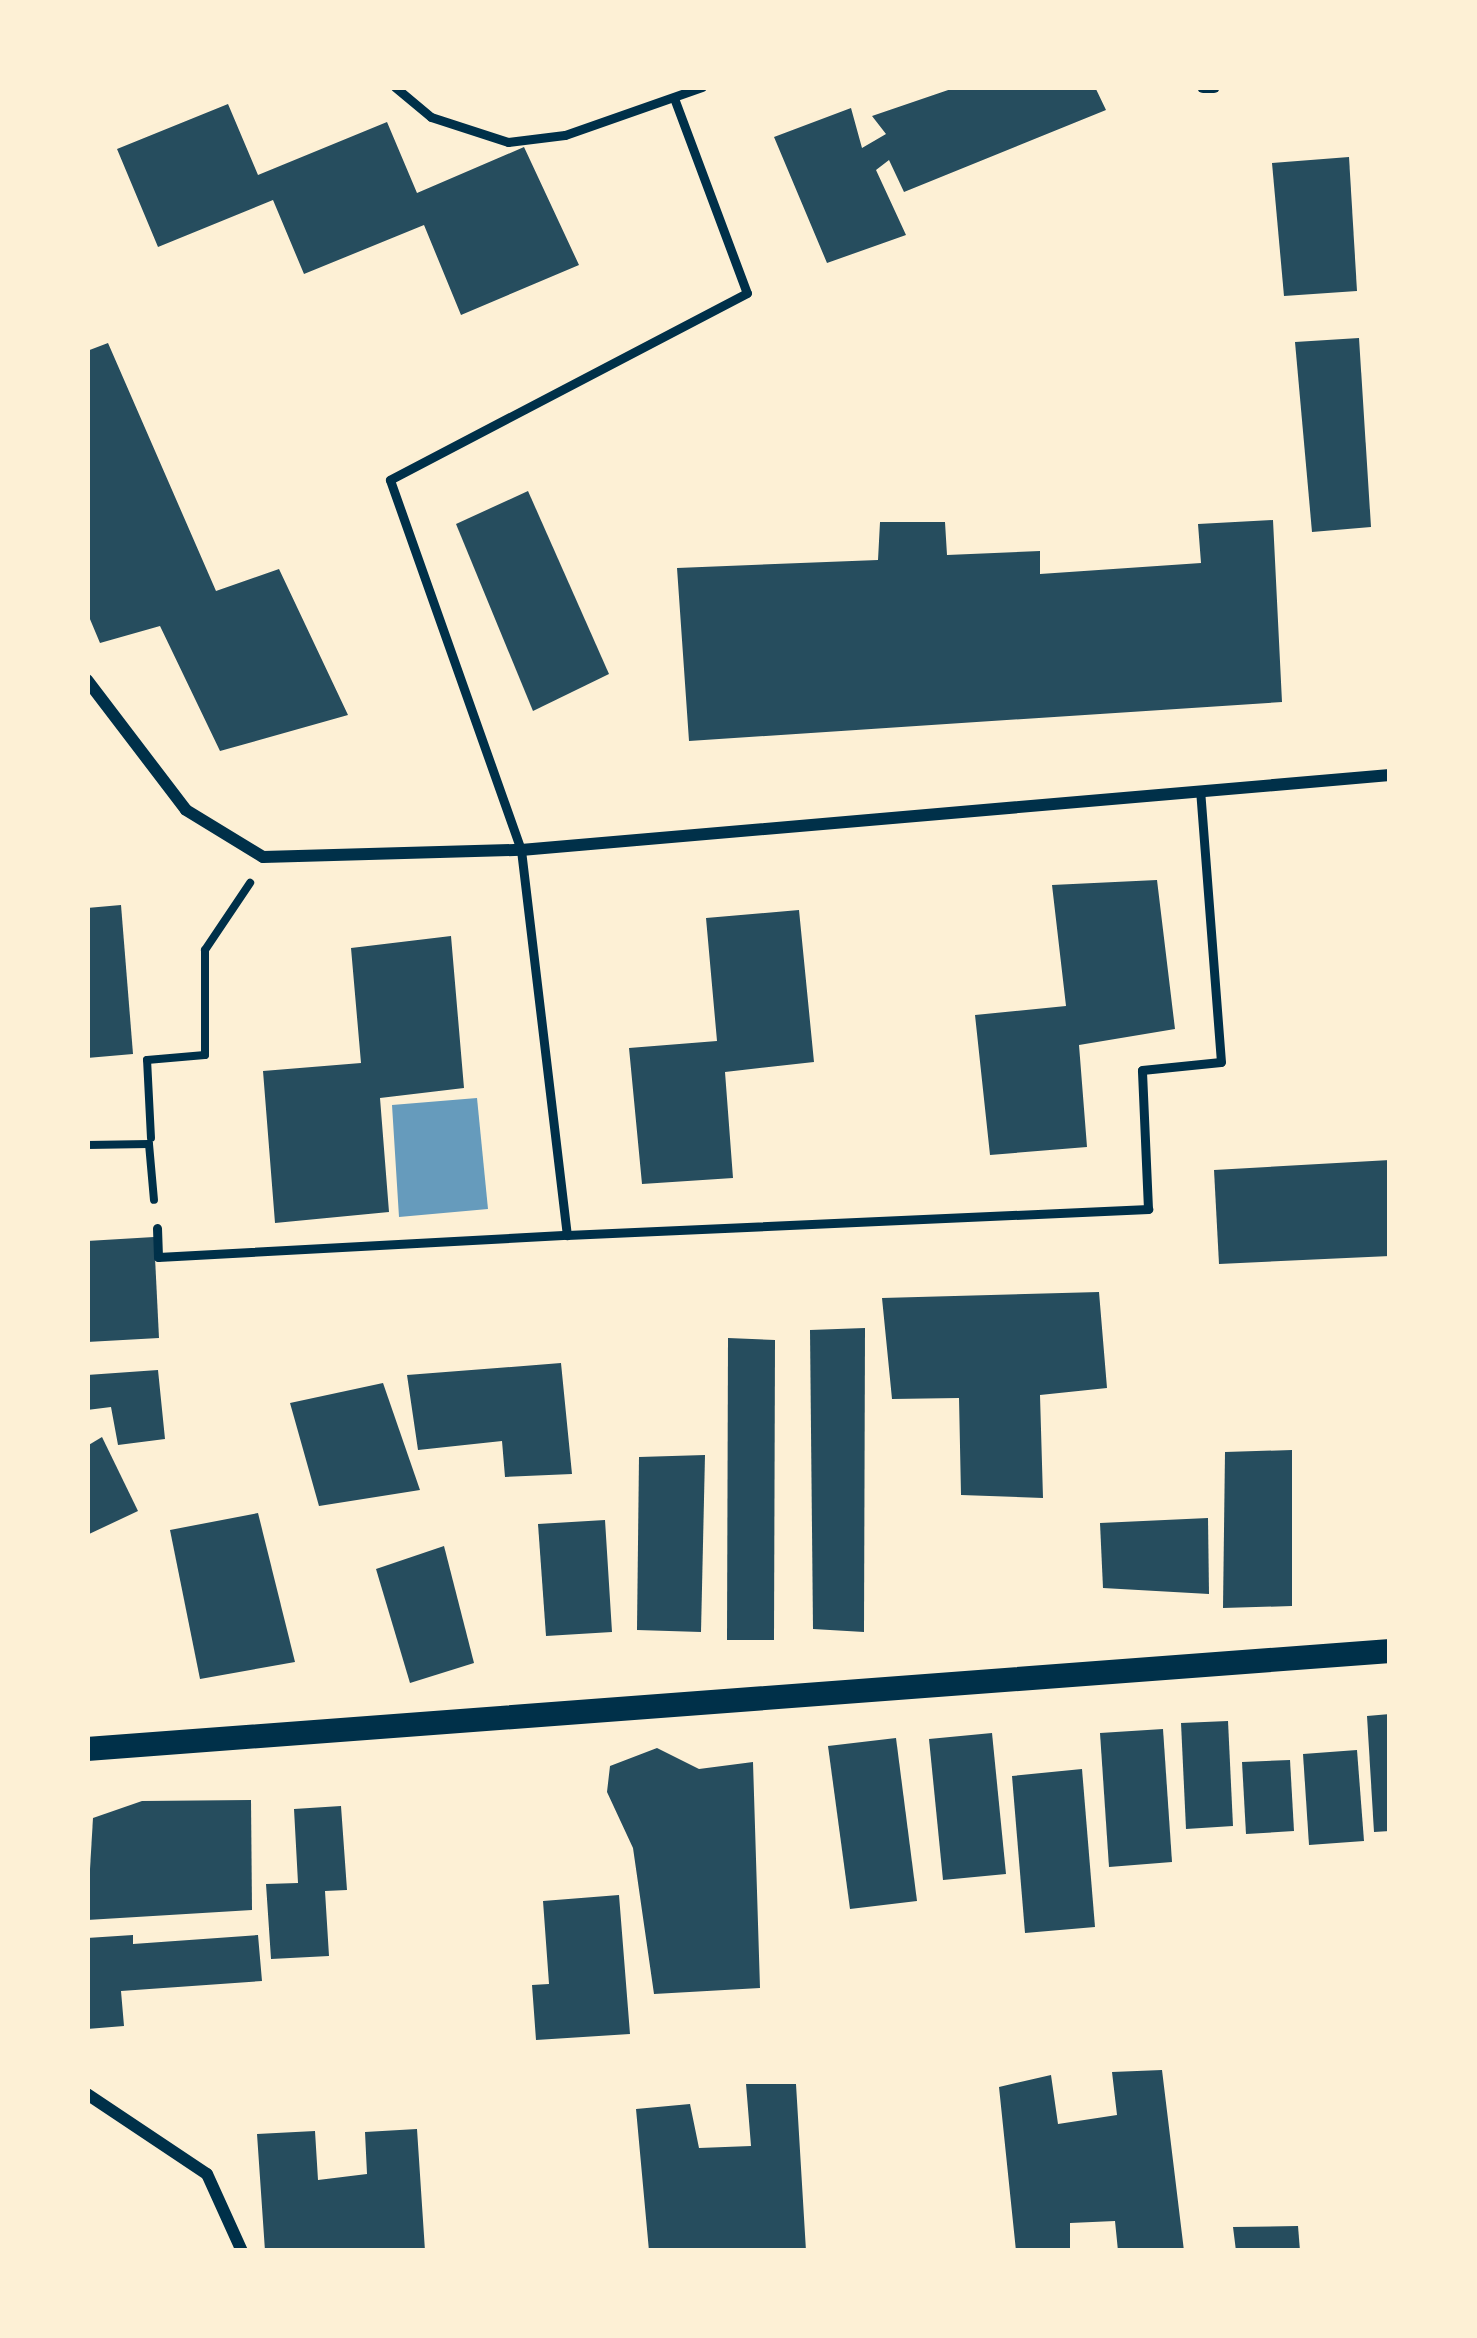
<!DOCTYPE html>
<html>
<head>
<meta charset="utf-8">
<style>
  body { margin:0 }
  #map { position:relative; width:1477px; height:2338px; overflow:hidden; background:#fdf0d5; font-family:"Noto Sans",sans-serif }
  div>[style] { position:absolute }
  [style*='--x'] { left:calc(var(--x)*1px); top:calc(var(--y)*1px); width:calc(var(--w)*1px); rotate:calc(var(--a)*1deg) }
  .water>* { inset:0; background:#669bbc }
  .building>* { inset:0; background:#264d5e }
  .path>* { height:8px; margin:-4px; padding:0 4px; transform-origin:4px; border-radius:4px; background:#003049 }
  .service>* { height:9px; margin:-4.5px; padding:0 4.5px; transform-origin:4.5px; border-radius:4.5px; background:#003049 }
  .minor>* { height:12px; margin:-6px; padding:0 6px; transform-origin:6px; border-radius:6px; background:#003049 }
  .secondary>* { height:24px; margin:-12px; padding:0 12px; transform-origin:12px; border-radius:12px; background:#003049 }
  span { translate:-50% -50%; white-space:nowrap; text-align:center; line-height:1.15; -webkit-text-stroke:12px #fdf0d5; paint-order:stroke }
  .frame { position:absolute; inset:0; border:90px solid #fdf0d5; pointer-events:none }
</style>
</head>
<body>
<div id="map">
  <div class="water">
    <div style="clip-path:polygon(477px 1098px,488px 1209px,399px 1217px,392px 1105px)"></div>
  </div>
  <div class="building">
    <div style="clip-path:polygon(957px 87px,1095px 87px,1106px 110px,904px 192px,889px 160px,876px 170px,906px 235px,827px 263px,774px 137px,851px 108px,862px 148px,886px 134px,872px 116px)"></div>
    <div style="clip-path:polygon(228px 104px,258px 175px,387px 122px,417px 193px,524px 147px,579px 265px,461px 315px,424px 225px,304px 274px,273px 200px,158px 247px,117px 149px)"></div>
    <div style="clip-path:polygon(1349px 157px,1357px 291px,1284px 296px,1272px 163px)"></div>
    <div style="clip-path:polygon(1359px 338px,1371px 527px,1312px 532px,1295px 342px)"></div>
    <div style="clip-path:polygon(108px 343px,216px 591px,279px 569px,348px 715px,220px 751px,160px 626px,100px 643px,87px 612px,87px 351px)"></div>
    <div style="clip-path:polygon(528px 491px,609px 674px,533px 711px,456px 524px)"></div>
    <div style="clip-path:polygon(1273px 520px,1282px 702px,689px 741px,677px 568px,878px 560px,880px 522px,945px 522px,947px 555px,1040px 551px,1040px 574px,1201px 563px,1198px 524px)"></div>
    <div style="clip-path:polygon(1157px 880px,1175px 1029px,1079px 1045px,1087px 1147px,990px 1155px,975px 1015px,1066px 1006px,1052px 885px)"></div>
    <div style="clip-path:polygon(121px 905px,133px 1054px,87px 1058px,87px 908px)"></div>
    <div style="clip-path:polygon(799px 910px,814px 1062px,725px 1072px,733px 1178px,642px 1184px,629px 1048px,717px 1041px,706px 918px)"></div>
    <div style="clip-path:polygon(451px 936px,464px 1088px,380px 1098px,389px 1212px,275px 1223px,263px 1071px,361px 1063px,351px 948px)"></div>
    <div style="clip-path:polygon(1390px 1160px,1390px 1256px,1219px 1264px,1214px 1170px)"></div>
    <div style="clip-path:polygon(154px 1237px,159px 1338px,87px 1342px,87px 1241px)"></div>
    <div style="clip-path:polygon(1099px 1292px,1107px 1388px,1040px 1395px,1043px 1498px,961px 1495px,959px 1398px,892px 1399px,882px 1298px)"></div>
    <div style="clip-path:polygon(865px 1328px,864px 1632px,813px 1629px,810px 1330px)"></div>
    <div style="clip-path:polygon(728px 1338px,775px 1340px,774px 1640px,727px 1640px)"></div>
    <div style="clip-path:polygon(561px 1363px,572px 1474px,505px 1477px,502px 1441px,418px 1450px,407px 1375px)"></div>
    <div style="clip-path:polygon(158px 1370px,165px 1439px,118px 1445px,111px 1407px,87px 1410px,87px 1375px)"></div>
    <div style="clip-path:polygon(383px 1383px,420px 1490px,319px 1506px,290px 1403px)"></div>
    <div style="clip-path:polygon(102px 1437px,138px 1511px,87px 1535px,87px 1446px)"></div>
    <div style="clip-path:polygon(1292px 1450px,1292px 1606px,1223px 1608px,1225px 1452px)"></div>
    <div style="clip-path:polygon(705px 1455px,701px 1632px,637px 1630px,639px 1457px)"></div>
    <div style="clip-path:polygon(258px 1513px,295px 1662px,200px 1679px,170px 1530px)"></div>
    <div style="clip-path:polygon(1208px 1518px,1209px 1594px,1103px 1588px,1100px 1523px)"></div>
    <div style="clip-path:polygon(605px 1520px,612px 1632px,546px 1636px,538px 1524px)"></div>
    <div style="clip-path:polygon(444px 1546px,474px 1663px,410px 1683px,376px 1569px)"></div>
    <div style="clip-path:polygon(1390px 1714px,1390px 1831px,1374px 1832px,1367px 1716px)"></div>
    <div style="clip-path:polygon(1228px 1721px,1233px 1826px,1186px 1829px,1181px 1723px)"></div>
    <div style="clip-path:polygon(1163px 1729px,1172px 1862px,1109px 1867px,1100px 1733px)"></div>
    <div style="clip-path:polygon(992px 1733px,1006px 1874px,943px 1880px,929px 1739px)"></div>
    <div style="clip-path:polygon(896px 1738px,917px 1901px,850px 1909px,828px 1746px)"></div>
    <div style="clip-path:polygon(657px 1748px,699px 1769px,753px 1762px,760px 1988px,654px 1994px,633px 1848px,607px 1792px,610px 1766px)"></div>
    <div style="clip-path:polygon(1357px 1750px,1364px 1841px,1309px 1845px,1303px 1754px)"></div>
    <div style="clip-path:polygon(1290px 1760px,1294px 1831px,1246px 1834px,1242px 1762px)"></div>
    <div style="clip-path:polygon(1082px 1769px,1095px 1927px,1025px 1933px,1012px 1776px)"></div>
    <div style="clip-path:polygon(251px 1800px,252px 1910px,87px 1920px,93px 1818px,142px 1801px)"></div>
    <div style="clip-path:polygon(341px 1806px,347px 1890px,325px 1891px,329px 1956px,271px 1959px,266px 1884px,298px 1883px,294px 1809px)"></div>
    <div style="clip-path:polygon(619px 1895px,630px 2034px,536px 2040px,532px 1985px,549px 1984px,543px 1901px)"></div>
    <div style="clip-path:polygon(133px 1935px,133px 1944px,258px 1935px,262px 1981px,121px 1991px,124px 2026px,87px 2029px,87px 1938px)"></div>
    <div style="clip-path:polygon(1162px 2070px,1184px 2251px,1118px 2251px,1115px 2221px,1070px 2223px,1070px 2251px,1016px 2251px,999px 2087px,1051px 2075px,1058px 2124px,1117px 2115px,1112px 2072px)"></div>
    <div style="clip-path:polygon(746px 2084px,796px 2084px,806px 2251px,649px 2251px,636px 2109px,690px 2104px,699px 2148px,751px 2146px)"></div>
    <div style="clip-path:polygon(417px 2129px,425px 2251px,265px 2251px,257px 2134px,315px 2131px,318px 2180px,367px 2174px,365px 2132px)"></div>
    <div style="clip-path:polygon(1298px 2226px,1300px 2251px,1236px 2251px,1233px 2227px)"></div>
  </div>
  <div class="path">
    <div style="--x:151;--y:1138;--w:78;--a:-92.9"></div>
    <div style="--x:147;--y:1060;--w:58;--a:-4.9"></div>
    <div style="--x:205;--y:1055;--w:105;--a:-90"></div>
    <div style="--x:205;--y:950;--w:81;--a:-56.1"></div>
    <div style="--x:87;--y:1145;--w:62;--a:-0.9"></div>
    <div style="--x:149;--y:1144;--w:56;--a:84.9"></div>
  </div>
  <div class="service">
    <div style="--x:395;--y:87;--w:47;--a:39.8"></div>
    <div style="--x:431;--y:117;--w:81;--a:18"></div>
    <div style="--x:508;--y:142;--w:57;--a:-7"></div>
    <div style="--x:565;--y:135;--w:145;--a:-19.3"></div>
    <div style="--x:674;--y:98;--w:208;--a:69.5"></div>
    <div style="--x:747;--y:293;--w:403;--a:152.4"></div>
    <div style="--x:390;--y:480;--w:393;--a:70.5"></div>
    <div style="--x:521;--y:850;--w:388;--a:83.2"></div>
    <div style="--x:567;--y:1235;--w:582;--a:-2.56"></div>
    <div style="--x:1148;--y:1209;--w:139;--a:-92.5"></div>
    <div style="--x:1142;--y:1070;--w:79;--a:-5.8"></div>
    <div style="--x:1221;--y:1062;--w:272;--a:-94.4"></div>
    <div style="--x:157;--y:1228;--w:29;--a:88"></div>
    <div style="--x:158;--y:1257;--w:410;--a:-3.1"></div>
  </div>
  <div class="minor">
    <div style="--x:1203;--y:87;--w:11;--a:0"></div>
    <div style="--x:87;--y:680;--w:163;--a:52.7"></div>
    <div style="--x:186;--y:810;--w:90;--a:31.4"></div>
    <div style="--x:263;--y:857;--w:258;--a:-1.6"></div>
    <div style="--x:521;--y:850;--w:872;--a:-4.93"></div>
    <div style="--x:87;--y:2094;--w:144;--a:33.7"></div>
    <div style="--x:207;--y:2174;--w:85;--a:65.6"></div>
  </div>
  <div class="secondary">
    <div style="--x:87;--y:1749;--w:1307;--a:-4.3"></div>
  </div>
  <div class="frame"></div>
</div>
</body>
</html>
